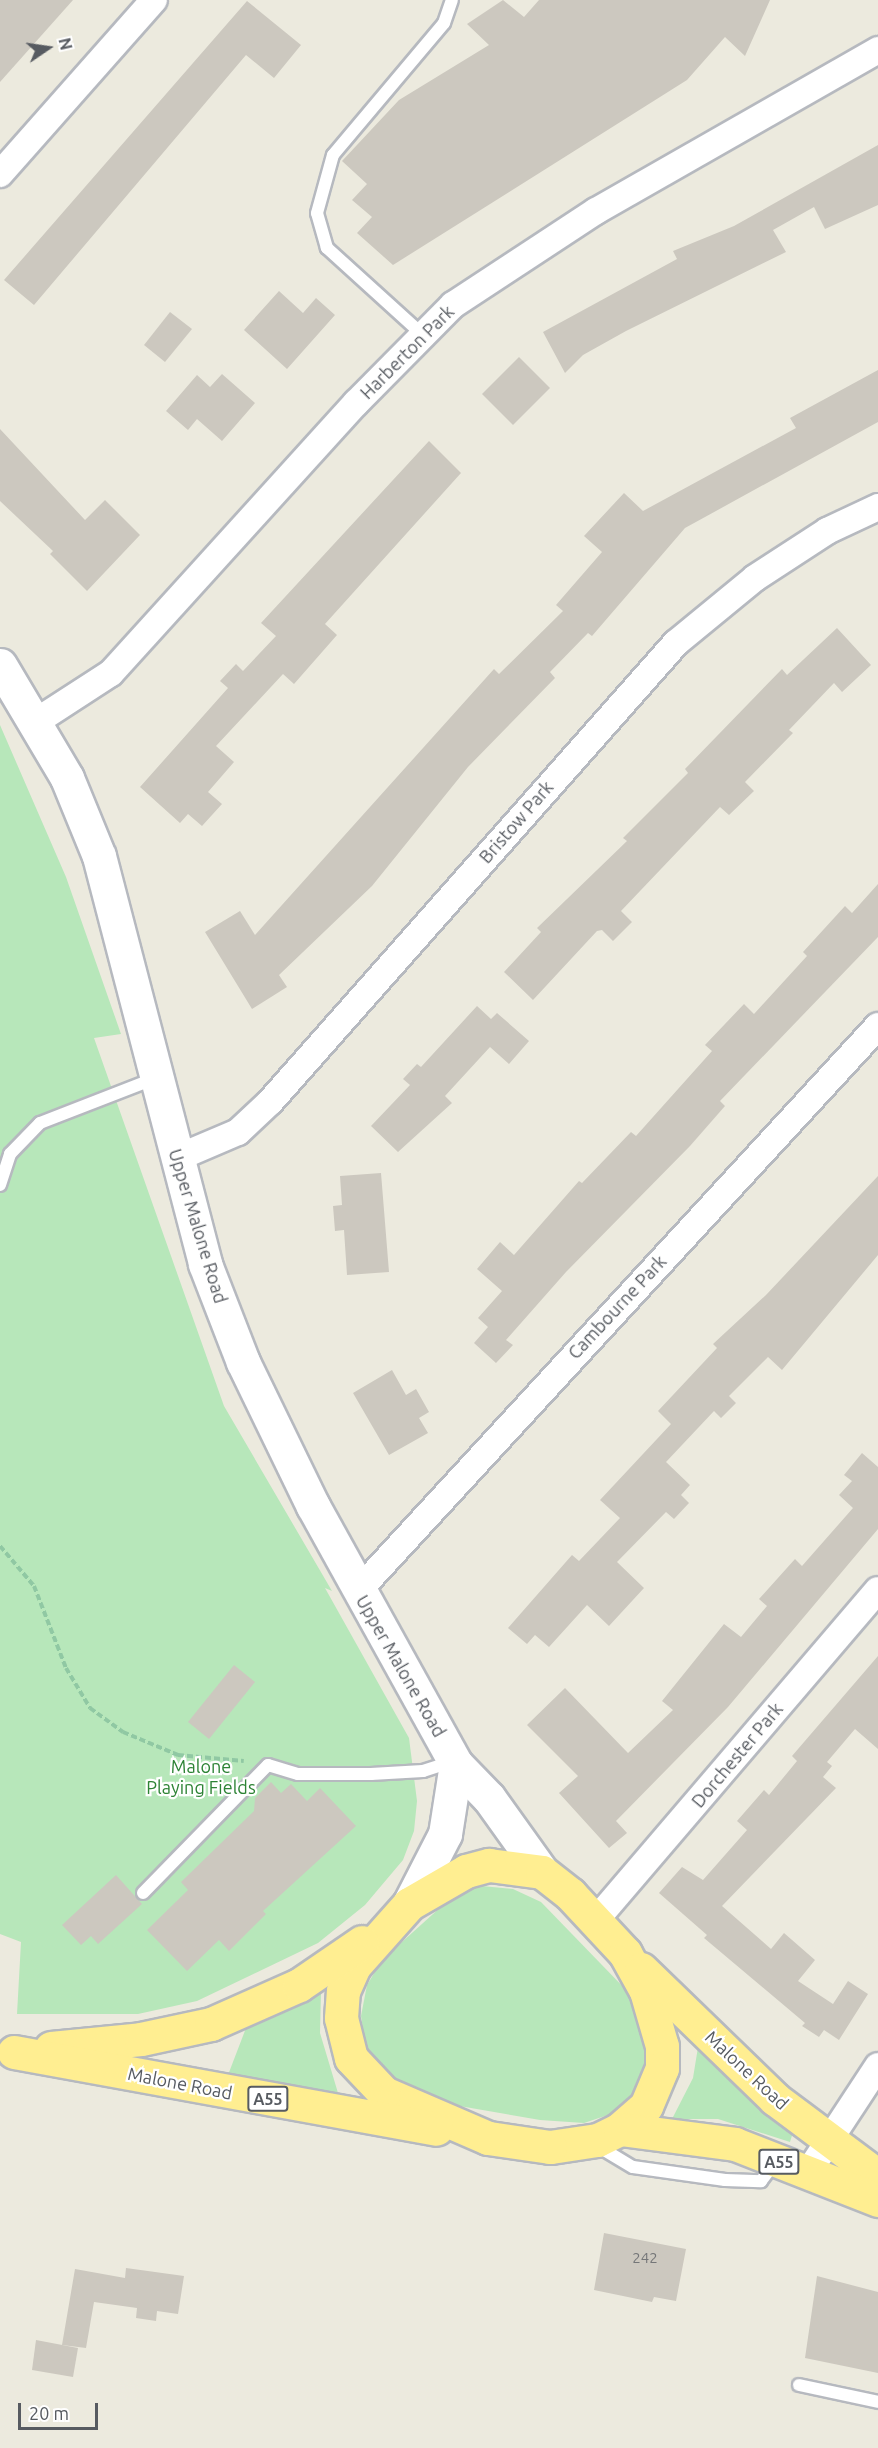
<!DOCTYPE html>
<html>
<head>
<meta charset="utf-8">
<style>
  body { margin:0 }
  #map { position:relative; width:878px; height:2448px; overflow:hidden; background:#eceade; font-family:Ubuntu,sans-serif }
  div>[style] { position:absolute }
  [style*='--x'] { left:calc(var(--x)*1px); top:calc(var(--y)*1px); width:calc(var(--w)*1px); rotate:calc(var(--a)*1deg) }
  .green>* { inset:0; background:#b7e7ba }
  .building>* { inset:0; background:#ccc8bf }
  .path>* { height:4px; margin-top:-2px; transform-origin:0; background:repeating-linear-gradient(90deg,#90c8a3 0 6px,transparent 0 9px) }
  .roads { filter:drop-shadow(2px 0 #b6b9bf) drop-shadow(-2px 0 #b6b9bf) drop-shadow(0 2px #b6b9bf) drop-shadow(0 -2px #b6b9bf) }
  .service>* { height:12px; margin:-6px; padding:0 6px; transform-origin:6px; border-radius:6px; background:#fff }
  .minor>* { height:26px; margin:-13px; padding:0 13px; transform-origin:13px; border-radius:13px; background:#fff }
  .secondary>* { height:33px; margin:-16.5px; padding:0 16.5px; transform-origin:16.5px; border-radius:16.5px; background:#fff }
  .trunk>* { height:33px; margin:-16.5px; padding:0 16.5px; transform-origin:16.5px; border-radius:16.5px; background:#ffee91 }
  span { translate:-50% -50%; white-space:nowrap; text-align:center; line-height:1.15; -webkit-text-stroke:4.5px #fff; paint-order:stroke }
  .number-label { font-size:15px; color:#747678 }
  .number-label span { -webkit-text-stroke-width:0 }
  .shield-label span { padding:2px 4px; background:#fff; border:2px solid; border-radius:4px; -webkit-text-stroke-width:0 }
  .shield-label { font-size:16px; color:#575b61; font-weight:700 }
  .street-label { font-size:18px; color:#575b61 }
  .park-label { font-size:18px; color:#2d8335 }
  .north { position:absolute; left:18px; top:18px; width:60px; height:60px; -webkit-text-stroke:4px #fff; paint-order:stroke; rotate:77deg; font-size:16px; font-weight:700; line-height:24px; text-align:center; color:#575b61 }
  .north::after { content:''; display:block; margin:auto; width:21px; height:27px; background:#575b61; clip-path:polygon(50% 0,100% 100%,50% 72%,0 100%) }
  .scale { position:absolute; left:18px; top:2403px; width:80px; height:27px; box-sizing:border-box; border:3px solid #575b61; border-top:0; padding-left:8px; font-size:18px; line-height:21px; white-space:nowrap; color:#575b61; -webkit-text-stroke:4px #fff; paint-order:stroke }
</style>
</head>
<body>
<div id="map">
  <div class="green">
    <div style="clip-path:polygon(0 725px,66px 877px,121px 1034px,94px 1038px,224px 1406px,332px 1591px,325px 1588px,409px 1738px,417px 1801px,414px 1831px,403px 1860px,365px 1905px,318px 1943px,197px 2001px,138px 2014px,17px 2014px,21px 1942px,0 1934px)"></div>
    <div style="clip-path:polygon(482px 1886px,513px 1889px,541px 1902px,631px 1995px,648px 2049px,646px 2079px,634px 2099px,611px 2114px,584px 2123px,540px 2120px,419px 2099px,376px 2068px,365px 2043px,361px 2016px,367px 1985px,382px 1960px,453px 1896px)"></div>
    <div style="clip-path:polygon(321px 1991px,320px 2033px,338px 2093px,228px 2075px,246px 2028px)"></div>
    <div style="clip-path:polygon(699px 2041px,794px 2129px,790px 2142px,718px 2119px,672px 2119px,693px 2078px)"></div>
  </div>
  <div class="building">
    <div style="clip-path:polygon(0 0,73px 0,0 82px)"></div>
    <div style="clip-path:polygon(503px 0,524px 17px,539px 0,770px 0,745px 56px,725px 37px,687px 80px,393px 265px,357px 233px,372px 217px,352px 200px,367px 184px,342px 161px,399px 100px,489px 45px,467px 24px)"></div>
    <div style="clip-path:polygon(247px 1px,301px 45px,274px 78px,246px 55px,34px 305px,4px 280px)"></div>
    <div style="clip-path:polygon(878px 145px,878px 205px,825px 229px,814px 207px,773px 230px,786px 252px,626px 331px,583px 355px,565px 373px,543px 332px,677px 259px,673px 251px,734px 226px)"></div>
    <div style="clip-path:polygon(279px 291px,303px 313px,316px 298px,335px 315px,287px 369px,244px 330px)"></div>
    <div style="clip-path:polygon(170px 312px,192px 329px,165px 362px,144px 345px)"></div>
    <div style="clip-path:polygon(519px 357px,550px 388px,513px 425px,482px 394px)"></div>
    <div style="clip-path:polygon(878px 370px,878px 422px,685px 528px,592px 636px,588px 633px,550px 672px,555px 678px,468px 767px,372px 886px,279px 975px,287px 987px,252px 1009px,205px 932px,240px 911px,255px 935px,494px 669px,499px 674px,563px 611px,556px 605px,602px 552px,584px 536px,624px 493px,643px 511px,796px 428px,790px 418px)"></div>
    <div style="clip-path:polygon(222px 374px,255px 403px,222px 441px,197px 419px,188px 430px,166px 411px,197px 375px,210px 387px)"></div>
    <div style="clip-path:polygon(0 429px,85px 520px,105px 500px,140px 535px,87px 591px,50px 554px,53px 551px,0 501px)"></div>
    <div style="clip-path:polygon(429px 441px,461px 473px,325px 624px,337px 635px,294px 684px,283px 674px,216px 746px,234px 762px,208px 792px,222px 804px,202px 826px,188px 814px,180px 823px,140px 787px,228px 688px,220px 681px,236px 664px,243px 671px,276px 636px,261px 623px)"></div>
    <div style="clip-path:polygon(837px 628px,871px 665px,842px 692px,834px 683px,789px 730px,793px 733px,745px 782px,754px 791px,729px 815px,720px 807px,621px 911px,632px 922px,613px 941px,602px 930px,597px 931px,533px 1000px,504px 972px,541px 932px,537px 928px,627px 841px,623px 838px,688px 773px,685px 769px,782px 669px,787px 675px)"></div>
    <div style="clip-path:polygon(878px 884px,878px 937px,720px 1101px,725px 1106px,690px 1146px,566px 1272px,506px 1340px,513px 1345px,496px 1363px,474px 1343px,488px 1327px,478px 1318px,502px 1291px,477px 1269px,500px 1242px,514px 1255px,579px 1181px,582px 1183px,631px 1132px,636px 1136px,712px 1051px,705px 1045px,744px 1004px,754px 1014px,807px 956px,803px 952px,845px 906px,852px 913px)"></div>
    <div style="clip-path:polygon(477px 1006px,491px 1019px,497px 1013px,529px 1041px,509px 1064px,490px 1047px,445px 1096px,452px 1103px,398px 1152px,371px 1126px,410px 1085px,403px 1079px,417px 1064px,421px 1067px)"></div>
    <div style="clip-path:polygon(381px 1173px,389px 1272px,347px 1275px,344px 1230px,335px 1231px,333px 1206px,342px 1205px,340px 1176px)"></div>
    <div style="clip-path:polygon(878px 1176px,878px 1255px,782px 1370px,768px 1357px,729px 1396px,736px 1403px,721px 1418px,714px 1411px,666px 1462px,690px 1485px,681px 1495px,689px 1503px,674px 1519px,666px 1512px,617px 1562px,644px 1588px,609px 1626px,587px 1605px,549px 1647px,535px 1635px,527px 1644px,508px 1628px,572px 1555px,579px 1561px,620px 1518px,600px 1500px,671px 1424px,658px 1411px,717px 1348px,713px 1344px,766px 1295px)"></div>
    <div style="clip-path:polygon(392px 1370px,406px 1395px,416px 1389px,429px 1412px,419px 1418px,428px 1433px,389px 1455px,353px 1393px)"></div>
    <div style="clip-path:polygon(862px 1453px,878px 1467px,878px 1529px,728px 1707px,616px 1821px,627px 1833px,609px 1848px,559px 1793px,578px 1776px,527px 1725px,565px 1688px,628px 1753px,673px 1710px,662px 1701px,724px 1624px,741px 1637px,767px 1606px,759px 1599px,795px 1559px,802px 1566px,853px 1508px,839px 1495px,852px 1481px,844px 1475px)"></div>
    <div style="clip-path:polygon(878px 1656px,878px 1749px,855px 1729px,827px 1762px,832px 1766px,823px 1777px,836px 1788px,722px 1906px,771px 1949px,784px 1933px,815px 1960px,798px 1981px,833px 2004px,848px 1981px,868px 1994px,839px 2040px,824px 2030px,819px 2037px,802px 2026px,805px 2023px,704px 1938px,707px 1935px,659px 1893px,682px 1867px,703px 1880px,747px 1830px,737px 1821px,764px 1790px,769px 1795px,797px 1761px,792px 1756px)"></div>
    <div style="clip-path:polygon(234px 1665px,255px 1682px,209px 1739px,188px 1722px)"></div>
    <div style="clip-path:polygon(271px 1782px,281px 1793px,291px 1784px,307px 1801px,320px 1788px,356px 1826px,263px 1911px,266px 1914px,229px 1951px,219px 1940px,187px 1971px,147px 1930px,188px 1890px,181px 1882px,254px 1811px,255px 1798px)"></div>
    <div style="clip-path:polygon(116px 1875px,142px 1904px,98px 1944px,91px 1936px,81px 1945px,62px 1925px)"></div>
    <div style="clip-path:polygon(604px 2233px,686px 2249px,676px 2301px,654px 2297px,652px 2302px,594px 2290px)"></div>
    <div style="clip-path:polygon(126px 2268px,184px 2276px,178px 2314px,157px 2311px,156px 2321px,136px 2318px,137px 2308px,94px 2302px,86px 2348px,62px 2345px,75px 2269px,125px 2278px)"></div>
    <div style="clip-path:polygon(817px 2276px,878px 2292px,878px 2373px,805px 2358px)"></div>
    <div style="clip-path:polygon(36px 2340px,78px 2348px,73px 2377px,32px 2370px)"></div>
  </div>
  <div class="path">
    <div style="--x:0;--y:1546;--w:52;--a:49.6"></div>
    <div style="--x:34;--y:1586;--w:88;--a:68.7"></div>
    <div style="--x:66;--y:1668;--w:47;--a:59"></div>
    <div style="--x:90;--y:1708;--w:41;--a:36"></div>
    <div style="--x:123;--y:1732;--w:60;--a:22.7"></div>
    <div style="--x:178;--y:1755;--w:66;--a:5.2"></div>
  </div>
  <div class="roads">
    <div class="service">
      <div style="--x:423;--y:335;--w:130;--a:-137.8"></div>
      <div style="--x:327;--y:248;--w:36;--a:-106"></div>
      <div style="--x:317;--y:213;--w:60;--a:-74.6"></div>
      <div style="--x:333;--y:155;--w:172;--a:-49.9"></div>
      <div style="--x:444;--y:23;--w:24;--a:-71"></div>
      <div style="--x:0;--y:1185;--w:33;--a:-72"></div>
      <div style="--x:10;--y:1154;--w:43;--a:-45.9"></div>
      <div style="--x:40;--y:1123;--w:124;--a:-21.2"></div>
      <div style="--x:143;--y:1893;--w:179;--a:-45.7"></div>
      <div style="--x:268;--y:1765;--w:31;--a:17"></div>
      <div style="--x:298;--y:1774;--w:73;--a:0"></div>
      <div style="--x:371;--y:1774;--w:52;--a:-3.3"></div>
      <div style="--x:423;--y:1771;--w:32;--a:-18"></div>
      <div style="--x:601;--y:2148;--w:37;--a:31"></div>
      <div style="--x:633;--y:2167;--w:93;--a:8"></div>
      <div style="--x:725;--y:2180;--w:36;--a:2"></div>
      <div style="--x:761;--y:2181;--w:25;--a:-53"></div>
      <div style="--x:799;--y:2385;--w:81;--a:12.1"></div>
    </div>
    <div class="minor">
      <div style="--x:0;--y:174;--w:232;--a:-48.5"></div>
      <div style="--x:37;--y:721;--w:88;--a:-33"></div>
      <div style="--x:111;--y:673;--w:365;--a:-47.8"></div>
      <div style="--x:356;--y:403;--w:138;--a:-45.3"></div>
      <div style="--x:453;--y:305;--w:171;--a:-33.3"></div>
      <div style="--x:596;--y:211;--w:325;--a:-29.7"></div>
      <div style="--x:177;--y:1158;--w:66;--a:-23.1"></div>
      <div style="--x:238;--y:1132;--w:44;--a:-43.2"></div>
      <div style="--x:270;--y:1102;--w:613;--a:-48.51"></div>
      <div style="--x:676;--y:643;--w:102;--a:-39.4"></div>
      <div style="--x:755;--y:578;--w:86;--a:-33.1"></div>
      <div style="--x:827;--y:531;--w:56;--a:-25.2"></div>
      <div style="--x:358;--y:1591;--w:768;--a:-47.37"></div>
      <div style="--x:595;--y:1921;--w:435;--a:-49.5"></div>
      <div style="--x:807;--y:2174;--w:129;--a:-56.7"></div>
    </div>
    <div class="secondary">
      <div style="--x:0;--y:665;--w:131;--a:59.3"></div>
      <div style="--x:67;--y:778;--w:84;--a:67.7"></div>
      <div style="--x:99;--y:856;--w:422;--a:75.4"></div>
      <div style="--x:205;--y:1264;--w:105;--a:68.8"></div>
      <div style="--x:243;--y:1362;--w:160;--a:64.1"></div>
      <div style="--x:313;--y:1506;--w:295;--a:61"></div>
      <div style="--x:456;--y:1764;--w:47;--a:45.9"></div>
      <div style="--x:489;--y:1798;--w:91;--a:54.4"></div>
      <div style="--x:409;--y:1904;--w:79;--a:-62.8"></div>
      <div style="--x:445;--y:1834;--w:71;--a:-81.1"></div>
    </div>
    <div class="trunk">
      <div style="--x:489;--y:1865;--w:53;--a:7.5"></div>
      <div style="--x:542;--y:1872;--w:36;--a:38"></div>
      <div style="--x:570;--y:1894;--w:81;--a:47"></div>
      <div style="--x:625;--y:1953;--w:43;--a:61.1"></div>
      <div style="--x:646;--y:1991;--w:57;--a:73.8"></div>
      <div style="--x:662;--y:2046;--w:22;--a:90"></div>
      <div style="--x:662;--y:2068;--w:41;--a:112.8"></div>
      <div style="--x:646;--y:2106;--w:35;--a:139"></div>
      <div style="--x:620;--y:2129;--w:25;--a:154"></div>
      <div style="--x:597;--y:2140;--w:48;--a:171.5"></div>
      <div style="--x:550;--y:2147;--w:63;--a:-171.7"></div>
      <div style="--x:488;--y:2138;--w:113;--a:-156.6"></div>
      <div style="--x:384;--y:2093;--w:48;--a:-133.3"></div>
      <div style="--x:351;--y:2058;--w:41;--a:-104"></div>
      <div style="--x:341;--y:2018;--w:27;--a:-86"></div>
      <div style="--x:343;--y:1991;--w:27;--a:-66"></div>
      <div style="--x:354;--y:1966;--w:83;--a:-48.4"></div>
      <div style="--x:409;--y:1904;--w:66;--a:-30.1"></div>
      <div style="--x:466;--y:1871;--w:24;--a:-15"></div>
      <div style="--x:641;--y:1969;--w:187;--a:44.1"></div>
      <div style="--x:775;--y:2099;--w:129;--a:36.8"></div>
      <div style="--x:51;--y:2048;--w:90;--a:-5.7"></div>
      <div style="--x:141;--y:2039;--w:72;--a:-12.1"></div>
      <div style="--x:211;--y:2024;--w:96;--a:-23.9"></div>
      <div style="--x:299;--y:1985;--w:76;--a:-34.3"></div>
      <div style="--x:14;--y:2052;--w:429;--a:10.3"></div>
      <div style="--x:620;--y:2129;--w:116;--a:7.4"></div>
      <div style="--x:735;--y:2144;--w:154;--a:21.4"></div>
    </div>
  </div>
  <div class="number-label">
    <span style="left:645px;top:2258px">242</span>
  </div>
  <div class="shield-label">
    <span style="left:268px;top:2099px">A55</span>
    <span style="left:779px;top:2162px">A55</span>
  </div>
  <div class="street-label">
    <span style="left:407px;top:352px;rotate:-45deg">Harberton Park</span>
    <span style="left:516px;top:822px;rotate:-49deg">Bristow Park</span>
    <span style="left:198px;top:1226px;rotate:73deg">Upper Malone Road</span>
    <span style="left:617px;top:1307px;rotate:-47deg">Cambourne Park</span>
    <span style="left:401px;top:1666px;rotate:60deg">Upper Malone Road</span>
    <span style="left:737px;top:1755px;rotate:-50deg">Dorchester Park</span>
    <span style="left:747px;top:2070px;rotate:43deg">Malone Road</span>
    <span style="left:180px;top:2083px;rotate:11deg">Malone Road</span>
  </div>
  <div class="park-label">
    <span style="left:201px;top:1777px">Malone<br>Playing Fields</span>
  </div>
  <div class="north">N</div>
  <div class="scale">20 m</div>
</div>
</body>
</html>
